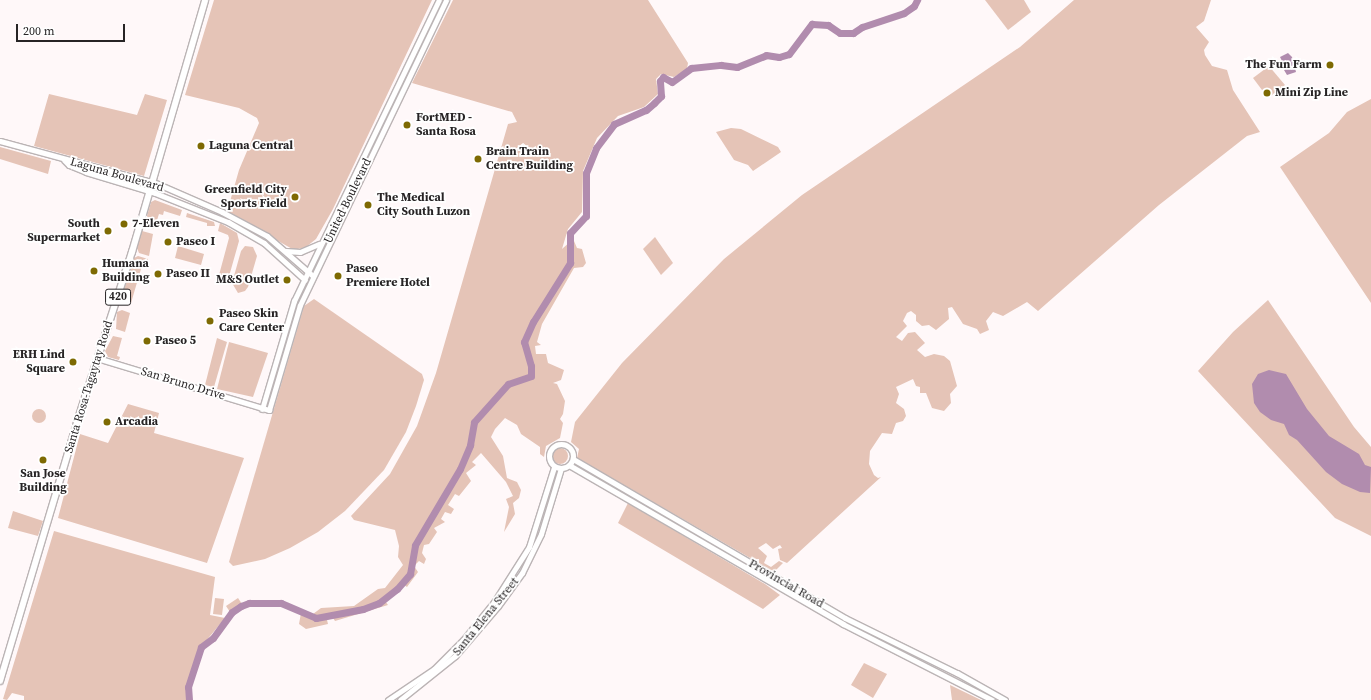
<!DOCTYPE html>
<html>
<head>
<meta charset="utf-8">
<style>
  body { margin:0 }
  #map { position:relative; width:1371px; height:700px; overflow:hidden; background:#fff8f9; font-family:"Source Serif 4",serif }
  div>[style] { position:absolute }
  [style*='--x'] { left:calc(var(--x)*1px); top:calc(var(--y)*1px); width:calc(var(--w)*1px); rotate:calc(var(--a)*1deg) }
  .green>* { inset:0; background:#e5c4b7 }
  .round { border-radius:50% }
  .water>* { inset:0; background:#b18cae }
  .river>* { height:7px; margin:-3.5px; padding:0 3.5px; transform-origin:3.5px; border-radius:3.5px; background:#b18cae }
  .roads { filter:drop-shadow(1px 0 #bbb4b5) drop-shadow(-1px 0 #bbb4b5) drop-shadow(0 1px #bbb4b5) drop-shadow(0 -1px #bbb4b5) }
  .secondary>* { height:5px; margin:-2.5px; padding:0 2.5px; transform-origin:2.5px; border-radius:2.5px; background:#fff }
  .secondary>.ring { margin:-2.5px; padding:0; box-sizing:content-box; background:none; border:5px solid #fff; border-radius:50% }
  .primary>* { height:6px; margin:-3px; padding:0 3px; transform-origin:3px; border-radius:3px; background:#fff }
  .dots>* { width:11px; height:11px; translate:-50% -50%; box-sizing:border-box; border:2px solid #fff; border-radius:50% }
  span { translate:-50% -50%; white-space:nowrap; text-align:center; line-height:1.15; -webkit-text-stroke:3.5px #fff; paint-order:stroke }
  .shield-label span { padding:1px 3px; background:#fff; border:1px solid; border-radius:3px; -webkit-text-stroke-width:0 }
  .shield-label { font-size:11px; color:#272425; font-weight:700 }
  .poi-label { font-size:12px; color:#272425; font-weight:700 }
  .right { translate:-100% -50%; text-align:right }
  .left { translate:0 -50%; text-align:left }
  .street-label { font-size:12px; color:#272425 }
  .scale { position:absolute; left:16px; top:24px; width:109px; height:18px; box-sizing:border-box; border:2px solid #272425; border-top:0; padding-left:5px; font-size:12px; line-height:14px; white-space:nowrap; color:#272425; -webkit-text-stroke:3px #fff; paint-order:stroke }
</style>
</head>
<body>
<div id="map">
  <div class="green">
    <div style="clip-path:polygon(214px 0,432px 0,333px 209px,316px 239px,306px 247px,294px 250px,227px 212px,239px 170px,259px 123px,257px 118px,239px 108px,185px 95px)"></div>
    <div style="clip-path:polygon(453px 0,648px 0,688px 63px,687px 69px,674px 77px,661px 74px,656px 79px,658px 94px,644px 107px,618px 116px,597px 138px,583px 171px,582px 212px,568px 229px,562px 249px,571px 241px,574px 241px,577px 248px,582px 249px,586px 263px,583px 267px,574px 268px,542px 324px,537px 342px,541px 345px,535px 346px,536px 354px,546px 354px,548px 363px,564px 370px,561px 380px,553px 383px,557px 384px,565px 401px,563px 414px,560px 419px,563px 423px,560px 438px,546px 446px,544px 457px,540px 454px,540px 447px,521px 434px,517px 425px,505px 418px,495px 429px,491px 437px,503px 456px,507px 478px,517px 482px,521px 490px,519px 498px,513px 503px,515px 514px,504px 532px,509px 507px,506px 499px,513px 496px,506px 482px,481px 453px,472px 462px,476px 465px,466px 473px,471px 481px,459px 496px,455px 494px,448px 505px,454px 509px,451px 514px,445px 512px,441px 519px,445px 522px,434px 528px,437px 532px,429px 544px,424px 545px,422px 553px,426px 559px,424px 564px,419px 561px,414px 566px,418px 572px,407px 587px,404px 585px,385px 601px,388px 605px,335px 621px,333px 618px,327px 620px,328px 624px,306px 629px,299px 624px,301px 613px,313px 614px,321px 608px,354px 606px,378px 589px,385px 588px,403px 565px,398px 557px,399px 546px,395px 530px,354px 520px,351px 516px,390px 474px,417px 426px,436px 373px,508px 124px,517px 122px,512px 112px,412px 83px)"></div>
    <div style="clip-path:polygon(985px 0,1024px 0,1031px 12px,1008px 30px)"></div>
    <div style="clip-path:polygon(1074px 0,1211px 0,1204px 21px,1196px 27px,1209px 42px,1204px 50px,1205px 55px,1212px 66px,1227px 70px,1233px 90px,1260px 132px,1247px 136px,1159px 205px,1038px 311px,1027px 302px,1003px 316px,993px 312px,986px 321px,989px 330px,980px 334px,977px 329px,963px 324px,952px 307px,948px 308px,949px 319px,936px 330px,929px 325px,922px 326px,916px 321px,916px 315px,911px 311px,907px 313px,903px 321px,907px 326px,896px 337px,902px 341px,908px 333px,915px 332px,925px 343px,917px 350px,925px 357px,934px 354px,944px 356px,950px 361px,957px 386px,950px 394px,951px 403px,944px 411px,932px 408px,926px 393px,920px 393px,920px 387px,916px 386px,913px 379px,896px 387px,899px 394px,896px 403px,904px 409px,906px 416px,903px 421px,896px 423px,892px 434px,882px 433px,870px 451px,869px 464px,874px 475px,878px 478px,881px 477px,787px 563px,780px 560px,778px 549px,782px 548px,780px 545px,773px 549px,766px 543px,758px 548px,767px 556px,764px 563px,771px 567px,779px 561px,783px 563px,775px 571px,768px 570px,759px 565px,759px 559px,752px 559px,577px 458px,579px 449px,571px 442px,575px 422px,622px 363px,724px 259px,802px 195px,1020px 47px)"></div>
    <div style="clip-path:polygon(1269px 66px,1285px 85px,1268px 98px,1253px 78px)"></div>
    <div style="clip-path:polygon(49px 94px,137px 115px,145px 94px,167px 100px,144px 176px,34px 146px)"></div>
    <div style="clip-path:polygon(1371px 99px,1371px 303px,1280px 167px,1329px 133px,1347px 112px)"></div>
    <div style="clip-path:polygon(731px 128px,741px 129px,778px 147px,781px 152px,753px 171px,748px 165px,734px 160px,716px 132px)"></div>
    <div style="clip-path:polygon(0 147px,51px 161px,48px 174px,0 159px)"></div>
    <div style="clip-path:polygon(155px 200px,182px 210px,180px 216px,164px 211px,163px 215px,159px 214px,154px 229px,144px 226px,151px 202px)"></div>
    <div style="clip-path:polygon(187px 213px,214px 222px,215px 226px,207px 226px,207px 223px,186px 217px)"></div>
    <div style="clip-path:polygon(220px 223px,237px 233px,239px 241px,228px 280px,219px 275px,229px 238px,228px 235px,218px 231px)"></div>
    <div style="clip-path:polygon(142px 231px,153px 234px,149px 256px,139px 253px,137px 248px)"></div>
    <div style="clip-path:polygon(655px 237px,673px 263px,661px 275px,643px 249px)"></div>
    <div style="clip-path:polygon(178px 246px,204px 254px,201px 265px,175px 258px)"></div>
    <div style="clip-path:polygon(245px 246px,253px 247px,257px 256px,248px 287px,245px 291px,238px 293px,232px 283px,241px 251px)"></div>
    <div style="clip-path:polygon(138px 256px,148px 259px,147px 263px,143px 262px,131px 303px,125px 301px,122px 296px,134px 258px)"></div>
    <div style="clip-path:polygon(314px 299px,422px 374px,424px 380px,416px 406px,406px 432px,384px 470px,345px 511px,318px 532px,290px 548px,265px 559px,233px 566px,229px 562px,304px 306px)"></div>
    <div style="clip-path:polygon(1268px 300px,1354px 427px,1371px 447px,1371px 536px,1335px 518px,1198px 371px,1233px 332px)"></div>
    <div style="clip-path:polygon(122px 310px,130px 313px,125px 332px,116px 329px,117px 312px)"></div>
    <div style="clip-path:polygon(113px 336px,122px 338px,117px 356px,120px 357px,119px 360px,108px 357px,105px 351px)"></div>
    <div style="clip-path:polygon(217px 338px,227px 342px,214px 387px,205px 385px)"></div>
    <div style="clip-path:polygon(229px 342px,268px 353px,253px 397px,217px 389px)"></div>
    <div style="clip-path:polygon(128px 404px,159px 413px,154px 433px,244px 458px,207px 563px,58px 518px,80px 434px,108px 443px)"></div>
    <div class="round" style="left:32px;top:409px;width:14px;height:14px"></div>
    <div class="round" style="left:552px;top:448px;width:16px;height:16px"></div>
    <div style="clip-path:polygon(628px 503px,765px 584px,780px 595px,763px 609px,618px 523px)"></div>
    <div style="clip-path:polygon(13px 511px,43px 521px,38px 536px,8px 528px)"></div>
    <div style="clip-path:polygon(54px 531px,215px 577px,210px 615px,225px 618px,201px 647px,188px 687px,189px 700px,24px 700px,24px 696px,12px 693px,7px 700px,3px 699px)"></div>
    <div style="clip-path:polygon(215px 598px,224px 599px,222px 615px,213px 614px)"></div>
    <div style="clip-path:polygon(238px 598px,242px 604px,230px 612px,226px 606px)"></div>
    <div style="clip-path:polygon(864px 663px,887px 674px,873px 698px,851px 685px)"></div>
    <div style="clip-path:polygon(950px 685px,981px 700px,952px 700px)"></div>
  </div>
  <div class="water">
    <div style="clip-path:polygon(1288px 53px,1292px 57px,1296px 72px,1287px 75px,1284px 70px,1290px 63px,1282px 61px,1280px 57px)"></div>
    <div style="clip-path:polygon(1269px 370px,1286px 374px,1307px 409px,1329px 436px,1359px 454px,1365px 465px,1371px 467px,1370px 493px,1360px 492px,1342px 484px,1326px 472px,1297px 440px,1289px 435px,1284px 424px,1271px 420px,1260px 412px,1254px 403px,1252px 384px,1258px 374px)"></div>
  </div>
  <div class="river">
    <div style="--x:189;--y:700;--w:13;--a:-94"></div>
    <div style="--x:188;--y:687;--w:42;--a:-72"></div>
    <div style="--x:201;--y:647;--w:15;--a:-37"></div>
    <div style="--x:213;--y:638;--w:32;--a:-54"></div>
    <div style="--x:232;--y:612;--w:11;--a:-34"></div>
    <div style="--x:241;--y:606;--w:9;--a:-21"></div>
    <div style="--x:249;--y:603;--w:32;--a:0"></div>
    <div style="--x:281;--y:603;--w:38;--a:23"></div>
    <div style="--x:316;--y:618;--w:48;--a:-10.8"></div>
    <div style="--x:363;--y:609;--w:17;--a:-21"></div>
    <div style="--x:379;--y:603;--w:23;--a:-38"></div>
    <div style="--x:397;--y:589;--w:20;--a:-49"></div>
    <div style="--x:410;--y:574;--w:29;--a:-80"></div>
    <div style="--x:415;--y:545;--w:88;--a:-59.4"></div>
    <div style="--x:460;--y:469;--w:26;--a:-67"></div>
    <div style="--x:470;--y:445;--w:23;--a:-80"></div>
    <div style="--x:474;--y:422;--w:51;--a:-48.2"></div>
    <div style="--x:508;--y:384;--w:24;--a:-19"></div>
    <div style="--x:531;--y:376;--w:10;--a:-90"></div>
    <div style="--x:531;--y:366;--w:25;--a:-106"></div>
    <div style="--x:524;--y:342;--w:22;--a:-66"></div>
    <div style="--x:533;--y:322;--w:70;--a:-57.9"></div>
    <div style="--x:570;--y:263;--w:30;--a:-90"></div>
    <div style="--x:570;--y:233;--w:23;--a:-47"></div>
    <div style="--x:586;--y:216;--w:43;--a:-90"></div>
    <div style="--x:586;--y:173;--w:27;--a:-68"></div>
    <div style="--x:596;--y:148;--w:30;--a:-53"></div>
    <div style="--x:614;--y:124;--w:35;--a:-24"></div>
    <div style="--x:646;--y:110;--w:11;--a:-41"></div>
    <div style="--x:654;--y:103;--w:10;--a:-45"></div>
    <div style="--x:661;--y:96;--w:15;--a:-94"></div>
    <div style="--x:660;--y:81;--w:5;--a:-53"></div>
    <div style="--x:663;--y:77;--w:10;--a:29"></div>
    <div style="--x:672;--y:82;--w:24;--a:-36"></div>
    <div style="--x:691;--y:68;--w:30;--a:-6"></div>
    <div style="--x:721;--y:65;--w:16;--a:7"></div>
    <div style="--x:737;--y:67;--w:31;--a:-22"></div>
    <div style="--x:766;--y:55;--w:13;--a:9"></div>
    <div style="--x:779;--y:57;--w:10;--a:-17"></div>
    <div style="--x:789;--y:54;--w:38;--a:-53"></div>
    <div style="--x:812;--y:24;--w:16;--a:4"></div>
    <div style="--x:828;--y:25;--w:14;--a:34"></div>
    <div style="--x:840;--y:33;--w:13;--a:0"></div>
    <div style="--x:853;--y:33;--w:11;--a:-34"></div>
    <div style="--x:862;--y:27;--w:44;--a:-18.4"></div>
    <div style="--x:904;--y:13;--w:12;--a:-35"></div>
    <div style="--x:914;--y:6;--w:7;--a:-63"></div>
  </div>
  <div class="roads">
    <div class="secondary">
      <div style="--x:0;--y:141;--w:164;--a:15.2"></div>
      <div style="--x:158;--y:184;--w:70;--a:23.6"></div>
      <div style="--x:222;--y:212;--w:51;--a:28.1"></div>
      <div style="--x:267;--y:236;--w:61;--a:41"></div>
      <div style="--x:64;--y:160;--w:7;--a:45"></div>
      <div style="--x:69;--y:165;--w:18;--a:22"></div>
      <div style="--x:86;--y:172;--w:72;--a:16.9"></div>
      <div style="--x:155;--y:193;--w:79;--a:21.7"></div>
      <div style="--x:228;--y:222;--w:42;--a:30.3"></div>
      <div style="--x:264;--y:243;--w:55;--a:42.1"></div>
      <div style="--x:286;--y:251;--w:14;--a:4"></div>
      <div style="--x:300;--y:252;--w:21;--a:-23"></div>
      <div style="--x:97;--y:358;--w:180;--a:16.8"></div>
      <div style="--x:269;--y:410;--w:109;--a:-73.6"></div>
      <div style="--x:300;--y:305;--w:338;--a:-64.4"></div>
      <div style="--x:262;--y:409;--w:113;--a:-73.5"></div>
      <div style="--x:294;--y:301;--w:334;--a:-64.3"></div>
      <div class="ring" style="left:549px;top:444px;width:19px;height:19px"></div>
      <div style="--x:573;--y:459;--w:315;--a:30.3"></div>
      <div style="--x:845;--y:618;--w:125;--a:26.2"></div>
      <div style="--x:957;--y:673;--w:55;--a:29.4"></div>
      <div style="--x:569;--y:465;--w:317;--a:30.1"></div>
      <div style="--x:843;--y:624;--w:167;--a:27"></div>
      <div style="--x:388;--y:700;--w:55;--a:-34"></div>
      <div style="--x:434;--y:669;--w:41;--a:-45"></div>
      <div style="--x:463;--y:640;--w:49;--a:-50.8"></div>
      <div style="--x:494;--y:602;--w:65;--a:-57.5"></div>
      <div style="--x:529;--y:547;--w:84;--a:-72.6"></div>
      <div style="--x:400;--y:700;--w:70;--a:-38.7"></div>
      <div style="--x:455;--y:656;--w:66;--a:-49.3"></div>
      <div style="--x:498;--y:606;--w:41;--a:-54"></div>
      <div style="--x:522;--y:573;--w:43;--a:-64"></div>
      <div style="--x:541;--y:534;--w:69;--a:-73.1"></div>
    </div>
    <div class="primary">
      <div style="--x:0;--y:681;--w:270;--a:-73.4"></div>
      <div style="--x:77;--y:422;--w:179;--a:-72.1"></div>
      <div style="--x:132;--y:252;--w:262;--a:-73.8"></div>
    </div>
  </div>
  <div class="dots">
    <div style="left:1330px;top:65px;background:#7e6a03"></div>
    <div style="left:1267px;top:93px;background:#7e6a03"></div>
    <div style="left:407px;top:125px;background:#7e6a03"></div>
    <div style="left:201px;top:146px;background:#7e6a03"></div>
    <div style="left:478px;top:159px;background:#7e6a03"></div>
    <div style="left:295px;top:197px;background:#7e6a03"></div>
    <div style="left:368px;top:205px;background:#7e6a03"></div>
    <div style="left:124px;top:224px;background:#7e6a03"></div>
    <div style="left:108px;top:231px;background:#7e6a03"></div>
    <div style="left:168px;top:242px;background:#7e6a03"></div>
    <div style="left:94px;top:271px;background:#7e6a03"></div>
    <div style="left:158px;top:274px;background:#7e6a03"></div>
    <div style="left:338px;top:276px;background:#7e6a03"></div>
    <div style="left:287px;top:280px;background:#7e6a03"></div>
    <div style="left:210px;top:321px;background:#7e6a03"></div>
    <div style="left:147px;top:341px;background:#7e6a03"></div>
    <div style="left:73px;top:362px;background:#7e6a03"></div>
    <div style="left:107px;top:422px;background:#7e6a03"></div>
    <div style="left:43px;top:460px;background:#7e6a03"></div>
  </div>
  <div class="shield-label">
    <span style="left:118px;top:297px">420</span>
  </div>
  <div class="poi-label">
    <span class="right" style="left:1322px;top:65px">The Fun Farm</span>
    <span class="left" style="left:1275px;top:93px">Mini Zip Line</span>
    <span class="left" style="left:416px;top:125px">FortMED -<br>Santa Rosa</span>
    <span class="left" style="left:209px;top:146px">Laguna Central</span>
    <span class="left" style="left:486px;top:159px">Brain Train<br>Centre Building</span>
    <span class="right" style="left:287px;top:197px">Greenfield City<br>Sports Field</span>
    <span class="left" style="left:377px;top:205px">The Medical<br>City South Luzon</span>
    <span class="right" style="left:100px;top:231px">South<br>Supermarket</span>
    <span class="left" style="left:132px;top:224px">7-Eleven</span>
    <span class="left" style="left:176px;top:242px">Paseo I</span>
    <span class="left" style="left:102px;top:271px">Humana<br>Building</span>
    <span class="left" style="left:346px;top:276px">Paseo<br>Premiere Hotel</span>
    <span class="left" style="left:166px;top:274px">Paseo II</span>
    <span class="right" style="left:279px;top:280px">M&amp;S Outlet</span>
    <span class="left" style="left:219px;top:321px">Paseo Skin<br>Care Center</span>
    <span class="left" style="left:155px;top:341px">Paseo 5</span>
    <span class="right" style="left:65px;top:362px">ERH Lind<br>Square</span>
    <span class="left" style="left:115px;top:422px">Arcadia</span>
    <span style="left:43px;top:481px">San Jose<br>Building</span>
  </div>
  <div class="street-label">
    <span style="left:117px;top:175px;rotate:16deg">Laguna Boulevard</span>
    <span style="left:348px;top:201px;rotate:-64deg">United Boulevard</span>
    <span style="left:183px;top:384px;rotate:17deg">San Bruno Drive</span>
    <span style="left:89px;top:387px;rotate:-73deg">Santa Rosa-Tagaytay Road</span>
    <span style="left:786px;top:584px;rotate:30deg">Provincial Road</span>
    <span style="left:486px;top:617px;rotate:-51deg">Santa Elena Street</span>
  </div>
  <div class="scale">200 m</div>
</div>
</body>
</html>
